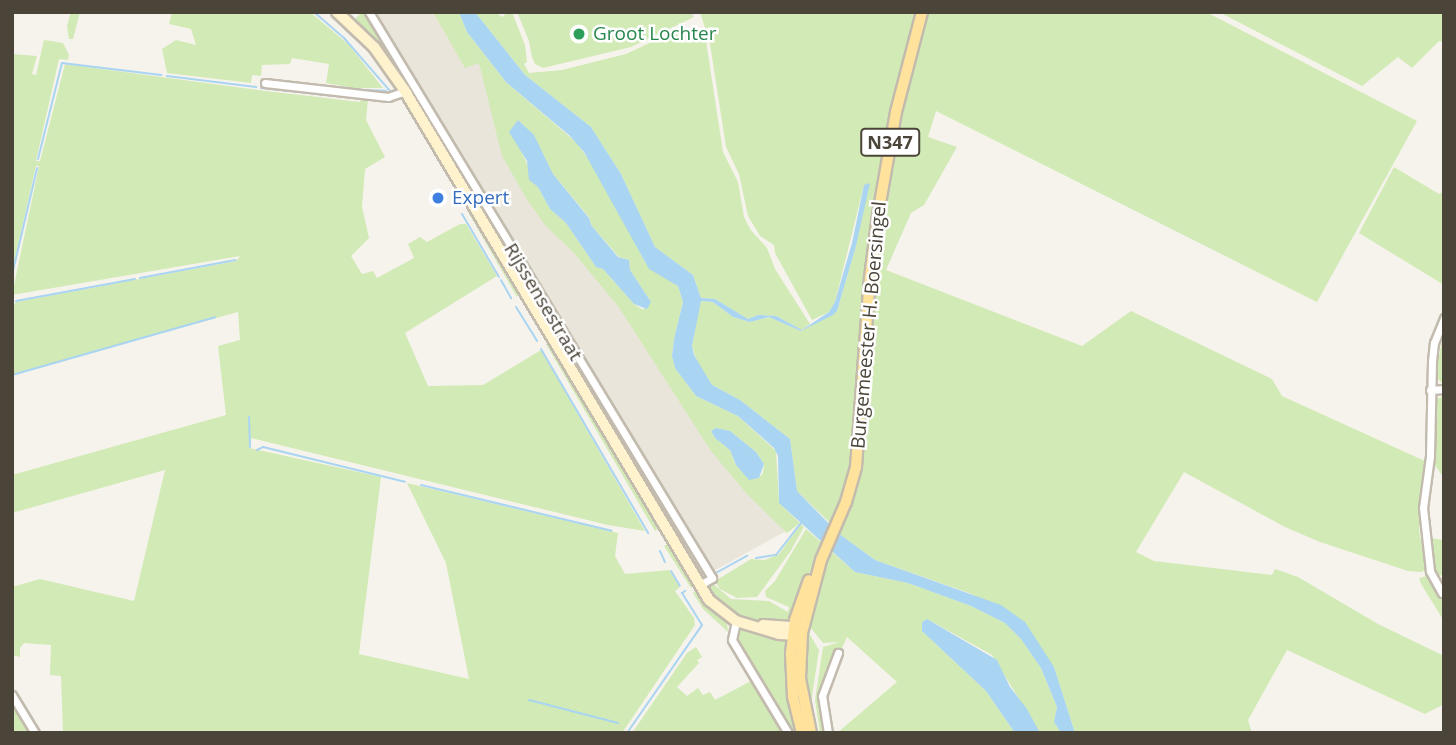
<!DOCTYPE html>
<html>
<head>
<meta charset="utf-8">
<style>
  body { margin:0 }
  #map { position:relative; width:1456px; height:745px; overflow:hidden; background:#f6f3ec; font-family:"Open Sans",sans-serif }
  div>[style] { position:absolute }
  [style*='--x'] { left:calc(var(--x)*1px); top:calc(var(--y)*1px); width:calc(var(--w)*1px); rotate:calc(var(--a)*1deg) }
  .residential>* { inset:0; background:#eae5da }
  .green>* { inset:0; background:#d2eab5 }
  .water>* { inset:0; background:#a9d4f2 }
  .stream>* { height:2px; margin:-1px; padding:0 1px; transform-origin:1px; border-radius:1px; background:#a9d4f2 }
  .roads { filter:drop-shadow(2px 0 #c2bbae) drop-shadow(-2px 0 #c2bbae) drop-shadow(0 2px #c2bbae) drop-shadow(0 -2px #c2bbae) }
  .street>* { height:7px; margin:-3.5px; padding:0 3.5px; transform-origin:3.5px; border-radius:3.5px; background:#fff }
  .secondary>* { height:10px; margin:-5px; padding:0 5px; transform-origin:5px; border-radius:5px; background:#fff3cd }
  .primary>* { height:10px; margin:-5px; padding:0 5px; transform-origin:5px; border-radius:5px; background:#ffe39c }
  .dots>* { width:19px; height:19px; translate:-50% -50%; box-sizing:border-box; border:4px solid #fff; border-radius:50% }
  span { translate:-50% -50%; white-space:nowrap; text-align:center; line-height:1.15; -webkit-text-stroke:5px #fff; paint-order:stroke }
  .shield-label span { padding:2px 5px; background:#fff; border:2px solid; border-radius:5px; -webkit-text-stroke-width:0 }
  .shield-label { font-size:18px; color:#4b4439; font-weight:700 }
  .leisure-label { font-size:19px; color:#27864d }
  .left { translate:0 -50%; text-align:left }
  .shop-label { font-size:19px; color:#366cbe }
  .street-label { font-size:19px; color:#4b4439 }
  .frame { position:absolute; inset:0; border:14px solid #4b4439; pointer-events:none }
</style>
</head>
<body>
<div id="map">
  <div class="residential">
    <div style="clip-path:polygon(373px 12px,437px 12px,481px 59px,505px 155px,620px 305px,667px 377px,786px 531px,710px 573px)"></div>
  </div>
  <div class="green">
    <div style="clip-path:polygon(71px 12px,80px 12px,73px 39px,69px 39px,67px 26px)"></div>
    <div style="clip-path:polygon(172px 12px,310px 12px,348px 44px,383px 88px,354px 88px,326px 83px,329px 64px,292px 58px,290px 64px,262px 65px,261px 76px,252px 75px,251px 83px,167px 73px,162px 49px,176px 40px,196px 45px,191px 29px,169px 24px)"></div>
    <div style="clip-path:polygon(362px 12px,382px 36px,410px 87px,407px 89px,353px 21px)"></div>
    <div style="clip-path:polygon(evenodd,433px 12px,459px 12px,467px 32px,506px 82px,577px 143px,600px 176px,646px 264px,678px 286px,683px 302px,674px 339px,672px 356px,675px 368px,696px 396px,738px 416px,776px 451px,779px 503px,800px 523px,787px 533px,747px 494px,711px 451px,618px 306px,573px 252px,545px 225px,526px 198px,502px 156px,479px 63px,465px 68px,433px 12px,518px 120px,534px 136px,553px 174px,589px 217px,591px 225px,619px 257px,629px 260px,630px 270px,649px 299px,643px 310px,634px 304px,603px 269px,596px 267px,566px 223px,550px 209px,538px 187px,530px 180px,529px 168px,518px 144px,518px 120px,433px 12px,716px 428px,730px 431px,756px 452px,764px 464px,763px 473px,759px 478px,749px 479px,735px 464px,730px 450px,715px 438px,711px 431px,716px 428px)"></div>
    <div style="clip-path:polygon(475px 12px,494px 12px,503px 17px,507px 12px,512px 12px,525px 45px,527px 62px,524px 64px,529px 73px,562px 70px,626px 54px,671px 33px,706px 41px,723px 152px,738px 182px,744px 217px,750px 229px,767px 248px,775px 269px,810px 324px,802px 330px,776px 316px,758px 315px,748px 319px,715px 299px,701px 298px,693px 275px,655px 247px,621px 174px,591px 127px,525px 75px)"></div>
    <div style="clip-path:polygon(517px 12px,689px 12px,694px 17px,631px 47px,543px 68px,535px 64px,532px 57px,529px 41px)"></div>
    <div style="clip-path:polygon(700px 12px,916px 12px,890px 119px,869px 235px,854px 448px,842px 497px,831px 524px,797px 491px,790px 439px,740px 400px,712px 385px,697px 362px,692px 346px,700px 301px,713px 302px,733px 317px,750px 322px,769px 317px,801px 331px,837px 311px,856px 246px,864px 185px,835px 302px,829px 312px,812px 320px,775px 253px,774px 245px,760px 236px,748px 216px,739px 174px,726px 147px,710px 44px)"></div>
    <div style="clip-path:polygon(925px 12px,1206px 12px,1417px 121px,1317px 302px,936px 111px,928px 137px,957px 147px,924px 205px,911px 213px,886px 270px,1082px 346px,1131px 311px,1272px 379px,1282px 396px,1427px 462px,1419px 531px,1426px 568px,1422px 572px,1408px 571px,1320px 542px,1285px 527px,1184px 472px,1136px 552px,1154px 561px,1272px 575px,1275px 569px,1298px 577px,1378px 624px,1444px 656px,1444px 704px,1425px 714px,1287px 650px,1248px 720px,1252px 733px,1075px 733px,1054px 667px,972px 594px,875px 560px,838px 533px,857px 477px,863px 449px,875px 267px,899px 121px)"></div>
    <div style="clip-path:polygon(1219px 12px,1444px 12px,1444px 42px,1439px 41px,1412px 68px,1398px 57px,1362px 86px)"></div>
    <div style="clip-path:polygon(44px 40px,63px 43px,69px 55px,68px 60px,59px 59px,36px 161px,40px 161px,65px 64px,266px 91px,360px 102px,361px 98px,368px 99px,366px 120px,385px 157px,365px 169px,362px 207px,369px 238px,351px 256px,362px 274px,373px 271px,377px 278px,414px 258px,408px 244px,420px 237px,427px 242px,460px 224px,466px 224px,497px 276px,405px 333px,428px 386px,483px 385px,541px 350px,645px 531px,608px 525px,251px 438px,249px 448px,381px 477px,359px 654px,469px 679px,446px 563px,407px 483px,618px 533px,615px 556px,625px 574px,669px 570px,680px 587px,675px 591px,694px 618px,695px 625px,622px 733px,63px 733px,61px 676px,50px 675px,51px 645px,24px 643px,20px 648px,20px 657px,12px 655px,12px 587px,40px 579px,134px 601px,165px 470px,12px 513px,12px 475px,226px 415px,218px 346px,240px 340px,238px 312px,12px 374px,12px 307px,16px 302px,236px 261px,240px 256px,12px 295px,39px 166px,36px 166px,12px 272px,12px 54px,37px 56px,32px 74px,36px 75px)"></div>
    <div style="clip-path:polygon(410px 89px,427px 111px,479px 199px,475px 201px,442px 138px,408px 90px)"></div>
    <div style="clip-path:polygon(1394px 167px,1439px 194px,1444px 191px,1444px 285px,1359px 233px)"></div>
    <div style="clip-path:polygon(478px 201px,532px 288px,528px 291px,476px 203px)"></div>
    <div style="clip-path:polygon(468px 212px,472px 213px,520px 291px,517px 297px)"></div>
    <div style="clip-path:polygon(533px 289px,664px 506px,679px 534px,675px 537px,529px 292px)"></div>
    <div style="clip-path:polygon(1444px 332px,1444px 385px,1436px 377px,1436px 370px)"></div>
    <div style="clip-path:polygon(546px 344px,553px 345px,660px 527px,655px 531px)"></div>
    <div style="clip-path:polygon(1444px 396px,1444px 478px,1434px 464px,1437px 399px)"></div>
    <div style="clip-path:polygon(801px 524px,804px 527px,790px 552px,757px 597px,737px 598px,720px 589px,715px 581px,751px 559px,765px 560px,779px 554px)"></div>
    <div style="clip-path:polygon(806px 529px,822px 543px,820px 547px,818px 545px,819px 552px,788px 621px,754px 621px,739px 618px,715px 600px,705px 587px,711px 582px,731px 599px,769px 601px,788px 612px,789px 607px,766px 597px,765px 591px,775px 581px)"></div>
    <div style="clip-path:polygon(1429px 538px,1444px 540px,1444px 576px,1435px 574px)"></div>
    <div style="clip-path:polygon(671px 542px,696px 585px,691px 588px,664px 546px)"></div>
    <div style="clip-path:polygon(830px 550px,855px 572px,908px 583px,971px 606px,1005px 623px,1021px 639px,1041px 668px,1057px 707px,1054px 722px,1061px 733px,1040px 733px,992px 655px,927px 619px,922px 622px,922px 631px,986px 691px,1015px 733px,837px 733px,897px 682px,847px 637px,841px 650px,835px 649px,821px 689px,821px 716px,826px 733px,820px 733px,815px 700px,823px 647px,839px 642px,823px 643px,810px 627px,807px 630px,819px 650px,811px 703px,817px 733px,813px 733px,803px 690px,802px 658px,809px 610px)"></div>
    <div style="clip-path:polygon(1430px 575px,1444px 604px,1444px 621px,1421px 584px,1419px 578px)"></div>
    <div style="clip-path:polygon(698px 589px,713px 611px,727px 623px,728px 632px,703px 609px,693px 593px)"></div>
    <div style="clip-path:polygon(744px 628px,786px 641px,800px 733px,791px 733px,735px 638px,739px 629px)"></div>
    <div style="clip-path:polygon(696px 647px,702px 657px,697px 660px,699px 663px,677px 687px,687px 696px,698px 688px,703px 695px,710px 692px,715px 700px,753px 680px,786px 733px,632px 733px,687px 653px)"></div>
    <div style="clip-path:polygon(12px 702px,25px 723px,30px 733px,12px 733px)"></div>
  </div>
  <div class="water">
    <div style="clip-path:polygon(459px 12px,475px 12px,525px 75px,591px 127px,621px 174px,655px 247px,693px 275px,701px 298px,715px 299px,748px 319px,758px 315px,776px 316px,802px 330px,829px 312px,835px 302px,852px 243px,864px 185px,870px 183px,856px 246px,837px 311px,833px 315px,801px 331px,769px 317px,750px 322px,733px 317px,713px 302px,701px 301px,692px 346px,694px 355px,712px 385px,740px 400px,790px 439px,797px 491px,838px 533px,875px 560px,1001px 605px,1025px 622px,1054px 667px,1075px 733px,1061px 733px,1054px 722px,1057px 707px,1041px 668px,1021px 639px,1005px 623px,971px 606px,908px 583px,855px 572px,779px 503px,778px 456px,774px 448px,738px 416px,696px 396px,675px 368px,672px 356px,674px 339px,683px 302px,678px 286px,649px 269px,584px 152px,570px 136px,506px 82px,467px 32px)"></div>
    <div style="clip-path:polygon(518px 120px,534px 135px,553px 174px,589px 218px,591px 225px,618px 257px,629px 260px,630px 270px,651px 302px,647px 309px,634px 304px,603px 269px,596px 267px,566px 223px,550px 209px,538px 187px,529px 180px,527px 161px,509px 132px)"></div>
    <div style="clip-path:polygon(716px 428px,730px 431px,756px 452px,764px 464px,759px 478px,749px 480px,736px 465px,730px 450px,715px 438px,711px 431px)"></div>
    <div style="clip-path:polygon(927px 619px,997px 660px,1010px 687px,1027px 709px,1040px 733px,1015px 733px,986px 691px,922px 631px,922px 622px)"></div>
  </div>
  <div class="stream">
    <div style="--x:314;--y:12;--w:40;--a:41"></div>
    <div style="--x:344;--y:38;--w:70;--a:49"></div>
    <div style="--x:692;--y:12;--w:2;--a:63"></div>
    <div style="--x:167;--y:76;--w:90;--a:7"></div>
    <div style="--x:261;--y:88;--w:48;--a:5.9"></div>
    <div style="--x:361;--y:90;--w:25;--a:2"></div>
    <div style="--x:318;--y:94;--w:41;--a:5.6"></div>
    <div style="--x:38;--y:159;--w:99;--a:-76"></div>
    <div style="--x:62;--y:63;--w:100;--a:6.9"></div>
    <div style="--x:462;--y:214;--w:73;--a:59.6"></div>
    <div style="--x:12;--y:275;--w:110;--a:-76.8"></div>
    <div style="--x:140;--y:278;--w:97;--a:-10.7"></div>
    <div style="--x:501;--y:280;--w:21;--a:61"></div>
    <div style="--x:16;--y:301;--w:121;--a:-10.5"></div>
    <div style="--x:516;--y:307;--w:40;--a:58"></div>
    <div style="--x:541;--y:349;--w:213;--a:59.8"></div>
    <div style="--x:12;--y:375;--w:211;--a:-15.9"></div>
    <div style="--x:249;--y:417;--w:30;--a:88"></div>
    <div style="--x:257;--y:450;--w:7;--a:-27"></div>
    <div style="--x:263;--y:447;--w:146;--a:13.8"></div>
    <div style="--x:421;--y:485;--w:196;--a:13.5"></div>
    <div style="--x:660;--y:551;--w:12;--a:66"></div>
    <div style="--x:756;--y:558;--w:20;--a:-9"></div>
    <div style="--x:776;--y:555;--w:41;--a:-52"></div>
    <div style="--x:671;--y:571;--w:17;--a:59"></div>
    <div style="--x:714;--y:574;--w:38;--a:-29"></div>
    <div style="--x:529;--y:700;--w:92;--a:14.5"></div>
    <div style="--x:627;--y:733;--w:131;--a:-55.2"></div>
    <div style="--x:702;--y:625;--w:38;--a:-122"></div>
    <div style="--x:682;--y:593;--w:4;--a:-34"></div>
  </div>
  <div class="roads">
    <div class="street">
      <div style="--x:369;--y:12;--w:662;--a:58.78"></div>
      <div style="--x:712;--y:578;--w:14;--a:150"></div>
      <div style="--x:265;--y:83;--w:124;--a:6.5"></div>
      <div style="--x:388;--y:97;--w:18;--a:-19"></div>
      <div style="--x:1430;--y:390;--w:14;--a:-4"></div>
      <div style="--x:1442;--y:593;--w:25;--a:-119"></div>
      <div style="--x:1430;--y:571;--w:63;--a:-96.3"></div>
      <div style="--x:1423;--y:508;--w:52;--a:-82.3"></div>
      <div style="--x:1430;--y:456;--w:95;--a:-88.8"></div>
      <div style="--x:1432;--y:361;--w:18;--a:-84"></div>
      <div style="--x:1434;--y:343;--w:27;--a:-68"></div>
      <div style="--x:736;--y:621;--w:19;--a:102"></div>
      <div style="--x:732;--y:640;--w:109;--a:58.9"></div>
      <div style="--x:12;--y:695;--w:44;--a:58.8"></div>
      <div style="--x:828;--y:733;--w:37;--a:-99"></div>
      <div style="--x:822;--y:696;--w:46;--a:-69.6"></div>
    </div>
    <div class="secondary">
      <div style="--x:337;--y:12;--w:51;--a:43.4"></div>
      <div style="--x:374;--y:47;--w:54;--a:54.8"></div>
      <div style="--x:405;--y:91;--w:593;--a:59.15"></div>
      <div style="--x:709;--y:600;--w:34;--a:38"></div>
      <div style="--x:736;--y:621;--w:45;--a:16.8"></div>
      <div style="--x:779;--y:634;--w:19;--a:3"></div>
      <div style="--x:763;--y:625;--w:31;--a:4"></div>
      <div style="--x:794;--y:627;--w:6;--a:39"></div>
    </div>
    <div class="primary">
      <div style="--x:802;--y:733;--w:38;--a:-104"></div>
      <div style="--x:793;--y:696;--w:43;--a:-92.7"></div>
      <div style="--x:791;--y:653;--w:33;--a:-83"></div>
      <div style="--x:795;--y:620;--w:42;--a:-70.7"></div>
      <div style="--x:811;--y:733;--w:55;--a:-101.5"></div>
      <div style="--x:800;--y:679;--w:46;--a:-87.5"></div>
      <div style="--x:802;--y:633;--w:75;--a:-75.4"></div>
      <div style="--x:821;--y:560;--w:63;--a:-66.7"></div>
      <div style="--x:846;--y:502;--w:36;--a:-74"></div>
      <div style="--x:856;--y:467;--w:190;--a:-85.8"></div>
      <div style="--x:870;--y:278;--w:64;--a:-82.8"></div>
      <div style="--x:878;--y:215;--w:105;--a:-80.1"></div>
      <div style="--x:896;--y:112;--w:103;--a:-75.4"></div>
    </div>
  </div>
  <div class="dots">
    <div style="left:579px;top:34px;background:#2e9e5b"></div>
    <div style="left:438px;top:198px;background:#3f7fe0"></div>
  </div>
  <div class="shield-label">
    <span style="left:890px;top:142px">N347</span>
  </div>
  <div class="leisure-label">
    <span class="left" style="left:593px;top:34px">Groot Lochter</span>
  </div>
  <div class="shop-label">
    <span class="left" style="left:452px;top:198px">Expert</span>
  </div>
  <div class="street-label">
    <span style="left:543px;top:302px;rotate:59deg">Rijssensestraat</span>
    <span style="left:869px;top:325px;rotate:-85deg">Burgemeester H. Boersingel</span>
  </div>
  <div class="frame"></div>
</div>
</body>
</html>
